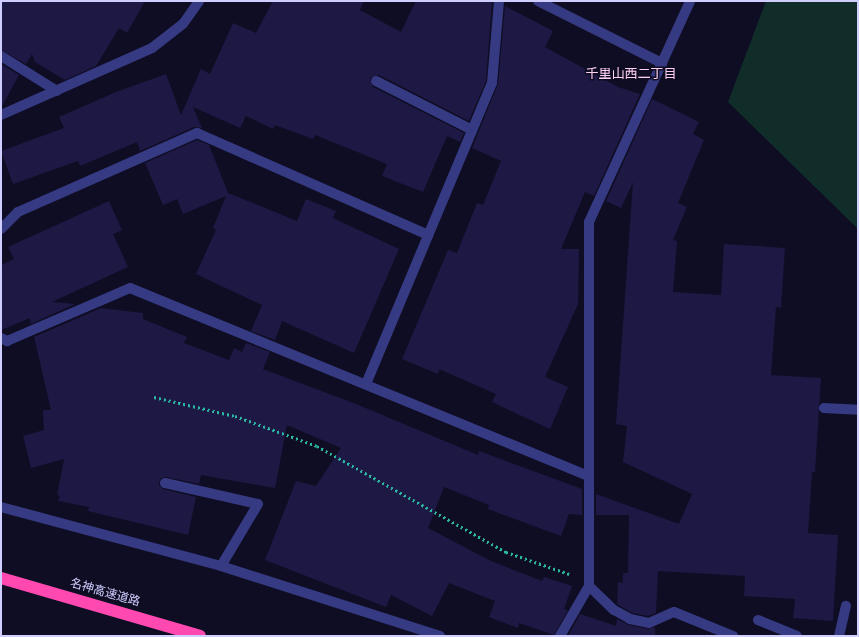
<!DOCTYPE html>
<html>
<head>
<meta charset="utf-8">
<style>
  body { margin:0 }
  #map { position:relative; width:859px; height:637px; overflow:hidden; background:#0f0d23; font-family:Karla,"Noto Sans JP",sans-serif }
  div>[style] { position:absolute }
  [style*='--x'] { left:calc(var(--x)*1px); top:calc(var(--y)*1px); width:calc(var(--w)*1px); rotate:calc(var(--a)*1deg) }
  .green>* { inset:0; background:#102d29 }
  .building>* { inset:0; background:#1d1844 }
  .path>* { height:2.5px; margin-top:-1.25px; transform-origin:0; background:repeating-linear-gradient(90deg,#2ab8a3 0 2px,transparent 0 5px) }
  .minor>* { height:10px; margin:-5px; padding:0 5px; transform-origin:5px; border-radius:5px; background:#363a83 }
  .highway>* { height:12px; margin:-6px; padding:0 6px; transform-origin:6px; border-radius:6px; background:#ff49b0 }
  span { translate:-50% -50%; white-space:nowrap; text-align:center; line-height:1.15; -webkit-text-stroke:3px #0f0d23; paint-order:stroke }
  .street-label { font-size:12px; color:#d0ceff }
  .neighbourhood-label { font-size:13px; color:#ffd0f2 }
  .frame { position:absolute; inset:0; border:2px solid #d0ceff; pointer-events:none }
</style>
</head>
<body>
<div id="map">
  <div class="green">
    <div style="clip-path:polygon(766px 1px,858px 1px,858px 229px,728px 102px)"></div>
  </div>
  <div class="building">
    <div style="clip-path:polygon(1px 1px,145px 1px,127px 33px,119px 28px,96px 66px,65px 80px,35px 62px,32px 54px,26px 64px,1px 50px)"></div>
    <div style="clip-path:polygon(273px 1px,364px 1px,360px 10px,401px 32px,416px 1px,492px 1px,486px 81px,469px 121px,379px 75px,370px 78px,373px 87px,464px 133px,460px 142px,447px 136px,423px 192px,382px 176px,387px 164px,315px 135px,313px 139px,275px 125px,273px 129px,246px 116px,240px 128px,193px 107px,202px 128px,194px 127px,140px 151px,137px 142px,80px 166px,78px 161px,13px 184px,1px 151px,64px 128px,59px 117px,116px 92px,166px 74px,181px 115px,201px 69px,210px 74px,233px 23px,256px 33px)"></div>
    <div style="clip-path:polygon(505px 6px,553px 31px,545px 47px,618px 87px,640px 94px,594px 196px,585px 192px,561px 249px,579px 249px,578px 304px,545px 377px,568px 387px,550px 429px,492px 402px,496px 394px,439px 369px,438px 374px,402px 359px,448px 250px,457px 253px,477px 203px,483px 205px,501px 161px,472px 148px,498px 84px)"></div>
    <div style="clip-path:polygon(1px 64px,19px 75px,1px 108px)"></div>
    <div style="clip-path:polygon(652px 99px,699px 122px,693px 134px,704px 140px,678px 203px,687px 207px,673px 240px,677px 241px,673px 292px,721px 295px,724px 244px,785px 248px,781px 308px,776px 307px,771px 375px,821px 378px,815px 472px,812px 472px,808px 533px,838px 535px,833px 621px,793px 618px,795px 599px,744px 596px,745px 576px,658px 571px,656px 613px,648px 616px,632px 613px,617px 604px,618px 582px,623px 583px,623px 573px,628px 573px,629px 515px,596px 515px,596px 494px,679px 524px,692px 494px,623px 462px,627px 426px,616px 424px,633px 182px,621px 208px,606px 201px)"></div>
    <div style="clip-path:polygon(197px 140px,209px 145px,228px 193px,297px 221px,306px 199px,336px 211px,333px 218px,399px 249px,354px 353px,282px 321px,275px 340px,251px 331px,262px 305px,196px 274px,216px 230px,213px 228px,226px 196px,183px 214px,177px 199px,163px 205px,145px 163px)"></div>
    <div style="clip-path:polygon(109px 201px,122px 230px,113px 234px,128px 267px,52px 302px,75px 304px,31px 324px,30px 318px,1px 330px,1px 265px,14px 259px,8px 247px)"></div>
    <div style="clip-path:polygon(101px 308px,143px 313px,143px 319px,187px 337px,184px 343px,229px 360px,234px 348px,242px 352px,246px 343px,270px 352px,263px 369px,356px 404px,478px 455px,479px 451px,582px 489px,582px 515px,569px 514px,561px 536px,488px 509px,489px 505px,444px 487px,428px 528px,491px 561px,542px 581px,544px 577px,572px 586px,564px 609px,568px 610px,554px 635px,519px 623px,518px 628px,489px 617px,495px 601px,449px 583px,432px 616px,391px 595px,386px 607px,265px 560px,296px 481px,316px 486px,341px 448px,287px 425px,275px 488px,201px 475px,199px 484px,166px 477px,160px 479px,159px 485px,163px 489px,196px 497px,188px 535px,88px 511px,89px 507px,58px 501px,60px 496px,57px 495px,64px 459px,31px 468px,23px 436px,44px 430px,43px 410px,51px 410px,34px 337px)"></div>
    <div style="clip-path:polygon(580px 614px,616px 626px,617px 619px,629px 625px,648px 629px,655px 627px,655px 636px,568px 636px)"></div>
  </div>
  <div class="path">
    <div style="--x:154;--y:397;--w:83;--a:13.2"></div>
    <div style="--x:235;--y:416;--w:87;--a:20.1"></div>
    <div style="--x:317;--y:446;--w:217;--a:29.3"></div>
    <div style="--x:506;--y:552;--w:67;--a:19.2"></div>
  </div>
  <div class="minor">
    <div style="--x:538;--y:1;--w:139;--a:26.6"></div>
    <div style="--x:1;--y:56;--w:66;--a:32"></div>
    <div style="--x:376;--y:81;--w:108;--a:27"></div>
    <div style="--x:1;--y:115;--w:165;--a:-23.9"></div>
    <div style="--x:152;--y:48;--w:39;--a:-38"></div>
    <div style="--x:183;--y:24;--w:28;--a:-55"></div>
    <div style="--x:1;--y:229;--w:24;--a:-45"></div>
    <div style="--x:18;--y:212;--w:196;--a:-23.8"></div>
    <div style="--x:197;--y:133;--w:253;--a:23.8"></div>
    <div style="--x:1;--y:338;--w:7;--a:27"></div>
    <div style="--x:7;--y:341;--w:134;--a:-23.3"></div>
    <div style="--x:130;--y:288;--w:495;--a:22.3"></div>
    <div style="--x:366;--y:384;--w:326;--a:-67.3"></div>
    <div style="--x:492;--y:83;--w:82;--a:-85.1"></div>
    <div style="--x:824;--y:408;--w:34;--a:3"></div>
    <div style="--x:165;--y:483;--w:95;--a:12.7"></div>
    <div style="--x:258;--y:504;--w:72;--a:120.8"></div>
    <div style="--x:1;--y:507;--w:228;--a:15"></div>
    <div style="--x:221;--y:566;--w:230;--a:17.7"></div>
    <div style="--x:589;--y:586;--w:35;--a:44"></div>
    <div style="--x:614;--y:610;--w:18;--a:29"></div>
    <div style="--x:630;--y:619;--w:19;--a:12"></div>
    <div style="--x:649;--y:623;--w:27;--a:-24"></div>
    <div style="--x:674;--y:612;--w:64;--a:22.1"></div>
    <div style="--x:758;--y:620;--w:42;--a:22.3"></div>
    <div style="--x:560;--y:636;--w:58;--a:-59.9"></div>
    <div style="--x:589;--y:586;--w:364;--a:-90"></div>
    <div style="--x:589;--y:222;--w:243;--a:-65.4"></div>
    <div style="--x:839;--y:636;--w:31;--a:-77"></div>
  </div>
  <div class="highway">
    <div style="--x:1;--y:578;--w:207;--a:16.2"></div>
  </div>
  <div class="street-label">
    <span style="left:105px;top:593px;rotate:16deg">名神高速道路</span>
  </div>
  <div class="neighbourhood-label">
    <span style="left:631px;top:74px">千里山西二丁目</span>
  </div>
  <div class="frame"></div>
</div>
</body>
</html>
